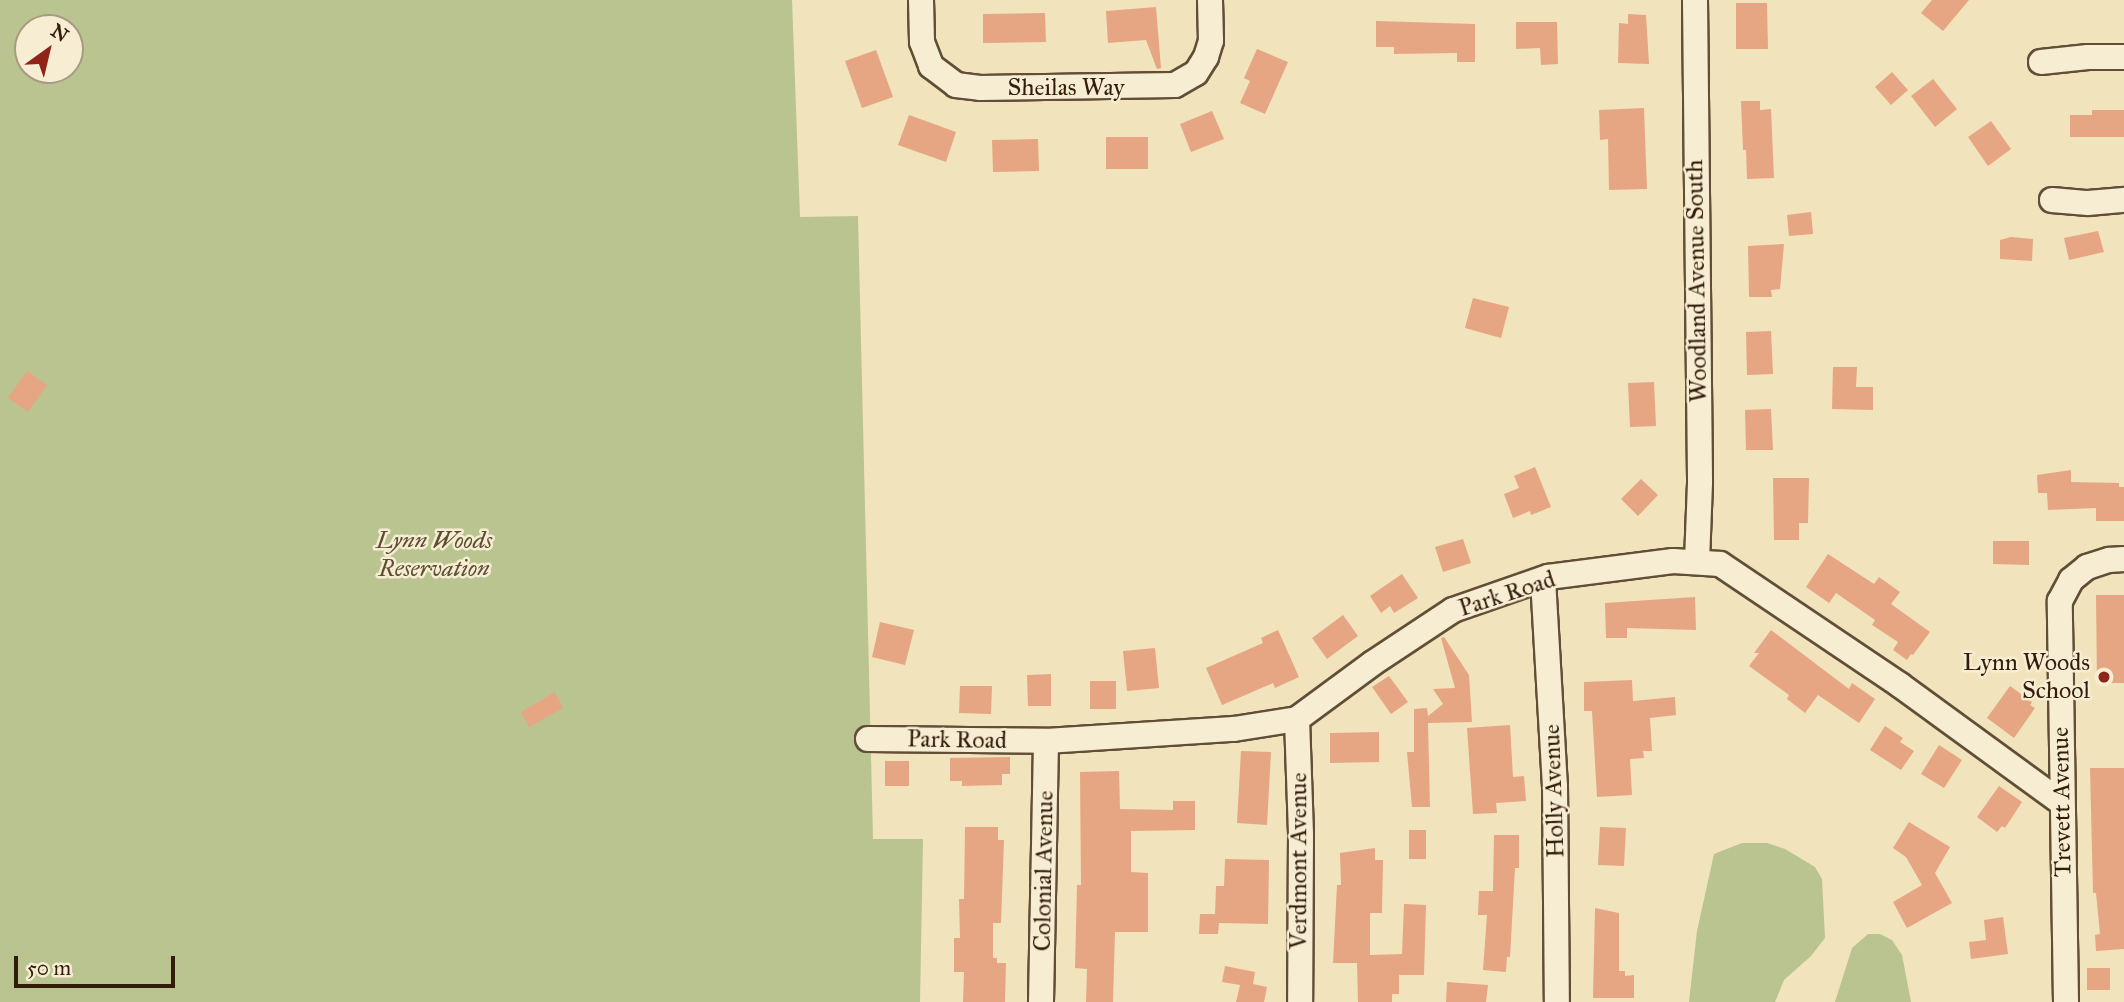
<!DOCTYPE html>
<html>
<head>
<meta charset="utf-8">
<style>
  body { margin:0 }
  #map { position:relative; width:2124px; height:1002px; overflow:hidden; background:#f1e3bb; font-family:"IM FELL Great Primer",serif }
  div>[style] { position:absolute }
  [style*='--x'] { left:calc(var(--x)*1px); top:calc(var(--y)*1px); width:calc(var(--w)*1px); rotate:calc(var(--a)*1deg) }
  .green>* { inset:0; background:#b9c490 }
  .building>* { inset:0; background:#e6a683 }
  .roads { filter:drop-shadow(2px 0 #624e37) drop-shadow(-2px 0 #624e37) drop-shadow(0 2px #624e37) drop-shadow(0 -2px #624e37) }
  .street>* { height:24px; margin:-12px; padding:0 12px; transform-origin:12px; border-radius:12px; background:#f6edd3 }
  .dots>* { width:19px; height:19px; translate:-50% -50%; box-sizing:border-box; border:4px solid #f6edd3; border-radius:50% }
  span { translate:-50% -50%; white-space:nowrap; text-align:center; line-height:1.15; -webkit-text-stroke:5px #f6edd3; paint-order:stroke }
  .street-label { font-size:24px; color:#331c0b }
  .park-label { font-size:24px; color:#5b4e33; font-style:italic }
  .poi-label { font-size:24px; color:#331c0b }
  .right { translate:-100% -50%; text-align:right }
  .north { position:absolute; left:14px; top:14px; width:70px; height:70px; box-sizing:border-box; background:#f6edd3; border:2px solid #a89983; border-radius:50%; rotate:34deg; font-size:19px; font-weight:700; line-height:28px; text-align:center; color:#331c0b }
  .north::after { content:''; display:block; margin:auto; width:24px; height:32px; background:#8f2418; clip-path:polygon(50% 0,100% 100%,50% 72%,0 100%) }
  .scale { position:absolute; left:14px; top:956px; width:161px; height:32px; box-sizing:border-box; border:4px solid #331c0b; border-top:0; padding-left:9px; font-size:21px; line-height:24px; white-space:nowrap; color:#331c0b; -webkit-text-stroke:5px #f6edd3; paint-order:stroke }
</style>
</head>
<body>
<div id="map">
  <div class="green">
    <div style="clip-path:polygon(evenodd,0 0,792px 0,800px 217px,858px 216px,873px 839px,923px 839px,920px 1002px,0 1002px,0 0,28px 28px,70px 28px,70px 70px,28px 70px,28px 28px)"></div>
    <div style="clip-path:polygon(1742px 843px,1767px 843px,1785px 849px,1815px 867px,1822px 879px,1825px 938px,1811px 956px,1784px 980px,1775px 1002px,1689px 1002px,1697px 931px,1714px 854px)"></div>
    <div style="clip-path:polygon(1868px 934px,1880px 934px,1892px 940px,1902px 955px,1911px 1002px,1835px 1002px,1852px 948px)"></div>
  </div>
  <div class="building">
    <div style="clip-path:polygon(1932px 0,1969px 0,1943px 31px,1921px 13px)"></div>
    <div style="clip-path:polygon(1736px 3px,1767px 3px,1768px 49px,1736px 49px)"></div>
    <div style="clip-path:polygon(1156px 7px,1161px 68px,1157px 69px,1146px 40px,1108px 43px,1106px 11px)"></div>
    <div style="clip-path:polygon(1045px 13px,1046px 42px,983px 43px,983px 14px)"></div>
    <div style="clip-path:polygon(1628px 14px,1646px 15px,1649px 64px,1618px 63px,1619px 23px,1628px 24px)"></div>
    <div style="clip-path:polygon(1376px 21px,1475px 24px,1475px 62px,1457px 62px,1457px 53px,1394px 54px,1394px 47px,1376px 47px)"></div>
    <div style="clip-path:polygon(1516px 22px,1557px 22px,1558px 64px,1541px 65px,1540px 48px,1516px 49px)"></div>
    <div style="clip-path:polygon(1257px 49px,1288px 62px,1265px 114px,1240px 103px,1250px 81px,1244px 78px)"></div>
    <div style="clip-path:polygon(876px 50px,893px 97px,862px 108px,845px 61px)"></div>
    <div style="clip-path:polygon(1892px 72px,1908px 90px,1891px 105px,1875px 87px)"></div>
    <div style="clip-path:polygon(1933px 79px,1957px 109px,1935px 127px,1911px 96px)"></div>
    <div style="clip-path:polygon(1741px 101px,1760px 101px,1760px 110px,1771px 109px,1774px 178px,1747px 179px,1746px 150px,1743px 150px)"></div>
    <div style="clip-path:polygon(1644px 108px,1647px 189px,1609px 190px,1608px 139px,1600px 140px,1599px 110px)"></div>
    <div style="clip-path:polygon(2092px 110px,2124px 110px,2124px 137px,2070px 137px,2070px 115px,2092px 115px)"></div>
    <div style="clip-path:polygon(1212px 111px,1224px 139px,1191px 152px,1180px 124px)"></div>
    <div style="clip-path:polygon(909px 115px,956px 132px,946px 162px,898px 145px)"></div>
    <div style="clip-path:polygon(1991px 121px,2011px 149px,1988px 166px,1968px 137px)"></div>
    <div style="clip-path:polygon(1106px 137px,1148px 137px,1148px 169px,1106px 169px)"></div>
    <div style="clip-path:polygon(1038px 139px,1039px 171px,993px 172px,992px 140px)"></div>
    <div style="clip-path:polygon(1811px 212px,1813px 234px,1789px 236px,1787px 215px)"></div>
    <div style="clip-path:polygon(2098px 231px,2104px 252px,2069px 260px,2064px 238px)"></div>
    <div style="clip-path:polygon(2011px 237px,2033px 239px,2032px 261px,2000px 259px,2000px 240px)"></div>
    <div style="clip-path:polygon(1784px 244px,1780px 289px,1771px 290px,1772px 297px,1749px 297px,1748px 246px)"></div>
    <div style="clip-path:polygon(1473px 298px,1509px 307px,1501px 338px,1465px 328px)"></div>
    <div style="clip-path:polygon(1771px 331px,1773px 374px,1747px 375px,1746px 332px)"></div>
    <div style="clip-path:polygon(1833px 367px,1857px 367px,1856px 387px,1873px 387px,1873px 410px,1832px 409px)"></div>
    <div style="clip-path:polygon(27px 371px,47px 385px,28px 412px,8px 398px)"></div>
    <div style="clip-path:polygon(1654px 382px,1656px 426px,1630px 427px,1628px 383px)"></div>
    <div style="clip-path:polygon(1771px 409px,1773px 450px,1746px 450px,1745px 410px)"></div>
    <div style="clip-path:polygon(1535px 467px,1551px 507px,1531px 515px,1530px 511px,1513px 518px,1504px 494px,1519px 488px,1514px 476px)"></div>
    <div style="clip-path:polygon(2071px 470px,2071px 482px,2119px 483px,2119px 487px,2124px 487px,2124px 521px,2096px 521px,2096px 508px,2048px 510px,2047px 493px,2038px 493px,2037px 475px)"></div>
    <div style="clip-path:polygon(1773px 478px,1809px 478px,1808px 523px,1799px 523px,1799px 540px,1774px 540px)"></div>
    <div style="clip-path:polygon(1641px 479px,1658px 495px,1638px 516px,1621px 499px)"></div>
    <div style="clip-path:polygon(1463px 539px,1471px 563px,1443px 572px,1435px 547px)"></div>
    <div style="clip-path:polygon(1993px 541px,2029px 541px,2029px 565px,1993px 564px)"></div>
    <div style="clip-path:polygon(1828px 554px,1874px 584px,1879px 577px,1900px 592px,1891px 604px,1930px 632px,1913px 655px,1911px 654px,1907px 660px,1893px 650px,1898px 642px,1872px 625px,1875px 620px,1836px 593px,1829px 603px,1806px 587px)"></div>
    <div style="clip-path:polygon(1402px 574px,1418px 598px,1394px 613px,1390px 606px,1381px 613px,1370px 596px)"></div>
    <div style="clip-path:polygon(2096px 595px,2124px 595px,2124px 683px,2097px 683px)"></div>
    <div style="clip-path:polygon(1695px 597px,1696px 630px,1627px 628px,1627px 638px,1606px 638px,1605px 603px)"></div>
    <div style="clip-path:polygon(1343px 615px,1358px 636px,1327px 659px,1312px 638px)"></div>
    <div style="clip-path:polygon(880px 622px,914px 630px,905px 665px,872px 657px)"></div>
    <div style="clip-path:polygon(1278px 630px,1299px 677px,1275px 688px,1273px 683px,1222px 705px,1206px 668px,1263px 643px,1261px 638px)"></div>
    <div style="clip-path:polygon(1771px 630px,1849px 689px,1852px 683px,1875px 699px,1859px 723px,1818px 695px,1805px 713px,1787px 699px,1789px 695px,1749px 666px,1759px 653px,1754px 653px)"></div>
    <div style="clip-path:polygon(1444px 637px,1469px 675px,1472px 722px,1428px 723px,1430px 807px,1412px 807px,1407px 752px,1414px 752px,1414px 709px,1427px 708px,1428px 716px,1443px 704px,1433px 689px,1455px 688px,1441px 638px)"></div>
    <div style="clip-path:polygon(1155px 648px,1159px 688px,1127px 691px,1123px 651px)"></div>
    <div style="clip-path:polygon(1051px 674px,1051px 706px,1028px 706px,1027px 675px)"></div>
    <div style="clip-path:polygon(1389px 676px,1408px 702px,1391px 714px,1372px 687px)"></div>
    <div style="clip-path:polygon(1632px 680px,1633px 701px,1675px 697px,1676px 715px,1650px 718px,1652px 751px,1643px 751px,1644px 758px,1630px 759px,1632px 795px,1597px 797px,1592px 711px,1584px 711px,1584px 682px)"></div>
    <div style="clip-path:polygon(1090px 681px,1116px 681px,1116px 709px,1090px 709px)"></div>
    <div style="clip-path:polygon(960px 686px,992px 686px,991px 714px,959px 713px)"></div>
    <div style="clip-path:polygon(2010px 686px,2032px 702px,2030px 705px,2035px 708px,2014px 738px,1987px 718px)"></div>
    <div style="clip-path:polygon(555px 692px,563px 708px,529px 727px,521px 712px)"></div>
    <div style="clip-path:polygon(1510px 725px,1513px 777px,1524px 776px,1526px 801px,1496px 803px,1497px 813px,1473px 814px,1467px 728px)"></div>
    <div style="clip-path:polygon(1885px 726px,1903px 738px,1900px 742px,1914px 751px,1901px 770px,1870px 750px)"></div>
    <div style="clip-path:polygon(1379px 732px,1379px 762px,1330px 763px,1330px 733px)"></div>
    <div style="clip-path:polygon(1939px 745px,1962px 760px,1944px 788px,1921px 774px)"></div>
    <div style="clip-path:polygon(1241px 751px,1271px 752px,1267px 825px,1237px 823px)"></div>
    <div style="clip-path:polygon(1010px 757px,1010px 774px,1002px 774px,1002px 785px,962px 786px,962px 781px,950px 781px,950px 758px)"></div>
    <div style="clip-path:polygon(885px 761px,909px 761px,909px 786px,885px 786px)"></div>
    <div style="clip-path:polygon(2090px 768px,2124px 768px,2124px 949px,2096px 951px,2095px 935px,2100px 934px,2096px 893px,2093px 893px)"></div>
    <div style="clip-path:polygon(1119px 771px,1120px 809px,1173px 810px,1173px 801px,1195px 801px,1195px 830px,1131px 831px,1131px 872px,1148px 873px,1148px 932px,1115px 932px,1113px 1002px,1086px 1002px,1087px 969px,1075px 968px,1077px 885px,1081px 885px,1080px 772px)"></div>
    <div style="clip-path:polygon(1999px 786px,2022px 802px,2005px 828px,2002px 826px,1997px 832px,1977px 817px)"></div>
    <div style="clip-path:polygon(1909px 822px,1950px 847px,1935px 873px,1952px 903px,1907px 928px,1893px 902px,1922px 885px,1906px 857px,1893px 848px)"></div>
    <div style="clip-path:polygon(965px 827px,998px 827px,998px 840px,1004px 840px,1001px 923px,993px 923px,993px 958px,997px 958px,997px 963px,1006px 963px,1005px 1002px,963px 1002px,964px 972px,954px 972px,954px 938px,960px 938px,959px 899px,964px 899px)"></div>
    <div style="clip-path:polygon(1600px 827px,1626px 828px,1624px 866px,1598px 865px)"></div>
    <div style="clip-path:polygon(1409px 830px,1426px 830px,1426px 859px,1409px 859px)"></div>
    <div style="clip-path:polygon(1494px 835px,1519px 835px,1519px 868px,1515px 868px,1510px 957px,1507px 957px,1506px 972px,1483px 970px,1487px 915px,1478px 915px,1479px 891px,1493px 891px)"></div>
    <div style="clip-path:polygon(1375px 848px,1375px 860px,1383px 860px,1382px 913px,1370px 913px,1370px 955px,1402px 954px,1404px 904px,1426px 905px,1424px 975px,1399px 975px,1399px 994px,1392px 994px,1392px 1002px,1358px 1002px,1357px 963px,1333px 963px,1337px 885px,1341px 885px,1340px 853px)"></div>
    <div style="clip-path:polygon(1225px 859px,1269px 860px,1268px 924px,1219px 923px,1218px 934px,1199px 934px,1200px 914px,1215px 914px,1216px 886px,1224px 886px)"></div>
    <div style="clip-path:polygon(1595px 908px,1619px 913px,1619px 971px,1625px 971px,1625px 976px,1634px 975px,1634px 998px,1593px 998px)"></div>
    <div style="clip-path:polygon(2003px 917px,2008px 954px,1971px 959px,1969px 942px,1986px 940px,1984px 920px)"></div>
    <div style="clip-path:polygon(1225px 966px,1255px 972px,1253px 984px,1267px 987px,1264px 1002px,1236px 1002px,1240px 985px,1222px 982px)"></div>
    <div style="clip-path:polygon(2087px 968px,2110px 968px,2110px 990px,2087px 990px)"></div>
    <div style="clip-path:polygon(1447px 982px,1488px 985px,1486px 1002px,1446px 1002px)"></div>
  </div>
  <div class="roads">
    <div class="street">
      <div style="--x:921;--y:0;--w:42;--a:88.6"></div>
      <div style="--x:922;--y:42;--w:26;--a:69"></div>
      <div style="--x:931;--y:66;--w:31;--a:37"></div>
      <div style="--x:956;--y:85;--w:24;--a:7"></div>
      <div style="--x:980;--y:88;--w:195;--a:-0.9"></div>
      <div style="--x:1175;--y:85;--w:24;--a:-30"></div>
      <div style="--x:1196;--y:73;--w:19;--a:-58"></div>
      <div style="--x:1206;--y:57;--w:17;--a:-73"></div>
      <div style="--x:1211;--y:41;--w:41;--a:-91.4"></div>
      <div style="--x:1695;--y:0;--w:483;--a:89.4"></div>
      <div style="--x:1700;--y:483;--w:79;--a:92.2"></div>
      <div style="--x:2041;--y:62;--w:47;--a:-6.1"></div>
      <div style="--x:2088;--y:57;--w:36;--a:0"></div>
      <div style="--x:2052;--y:200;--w:36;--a:5"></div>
      <div style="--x:2088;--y:203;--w:36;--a:-5"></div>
      <div style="--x:1543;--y:579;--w:207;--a:86.7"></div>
      <div style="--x:1555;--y:786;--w:216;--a:89.5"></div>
      <div style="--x:1297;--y:719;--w:116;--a:88"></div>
      <div style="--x:1301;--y:835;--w:167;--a:90.3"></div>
      <div style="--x:868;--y:739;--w:178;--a:0.6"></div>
      <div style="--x:1046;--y:741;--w:188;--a:-3.7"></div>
      <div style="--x:1234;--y:729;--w:64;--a:-9"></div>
      <div style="--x:1297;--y:719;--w:94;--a:-36.4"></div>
      <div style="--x:1373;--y:663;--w:96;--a:-33.5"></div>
      <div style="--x:1453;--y:610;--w:101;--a:-19.2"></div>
      <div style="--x:1548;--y:577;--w:126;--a:-7.3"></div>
      <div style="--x:1673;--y:561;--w:47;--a:3.7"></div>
      <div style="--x:1720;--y:564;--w:217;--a:33.9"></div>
      <div style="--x:1900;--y:685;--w:200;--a:36.1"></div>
      <div style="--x:1041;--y:1002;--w:261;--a:-88.9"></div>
      <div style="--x:2066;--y:1002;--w:401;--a:-90.9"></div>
      <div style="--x:2060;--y:601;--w:24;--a:-62"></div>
      <div style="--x:2071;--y:580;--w:21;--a:-39"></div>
      <div style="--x:2087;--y:567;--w:23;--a:-18"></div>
      <div style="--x:2109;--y:560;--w:15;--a:-4"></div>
    </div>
  </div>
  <div class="dots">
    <div style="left:2104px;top:677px;background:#8f2418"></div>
  </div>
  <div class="street-label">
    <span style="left:1066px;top:88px">Sheilas Way</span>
    <span style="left:1697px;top:281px;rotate:-91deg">Woodland Avenue South</span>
    <span style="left:1507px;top:594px;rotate:-18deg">Park Road</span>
    <span style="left:957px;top:740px;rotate:1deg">Park Road</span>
    <span style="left:1554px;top:791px;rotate:-92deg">Holly Avenue</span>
    <span style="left:2062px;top:802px;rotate:-91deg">Trevett Avenue</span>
    <span style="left:1299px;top:861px;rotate:-90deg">Verdmont Avenue</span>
    <span style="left:1044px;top:871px;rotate:-89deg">Colonial Avenue</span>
  </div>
  <div class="park-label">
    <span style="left:434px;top:555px">Lynn Woods<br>Reservation</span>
  </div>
  <div class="poi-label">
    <span class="right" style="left:2090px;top:677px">Lynn Woods<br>School</span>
  </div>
  <div class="north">N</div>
  <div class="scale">50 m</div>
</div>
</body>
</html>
